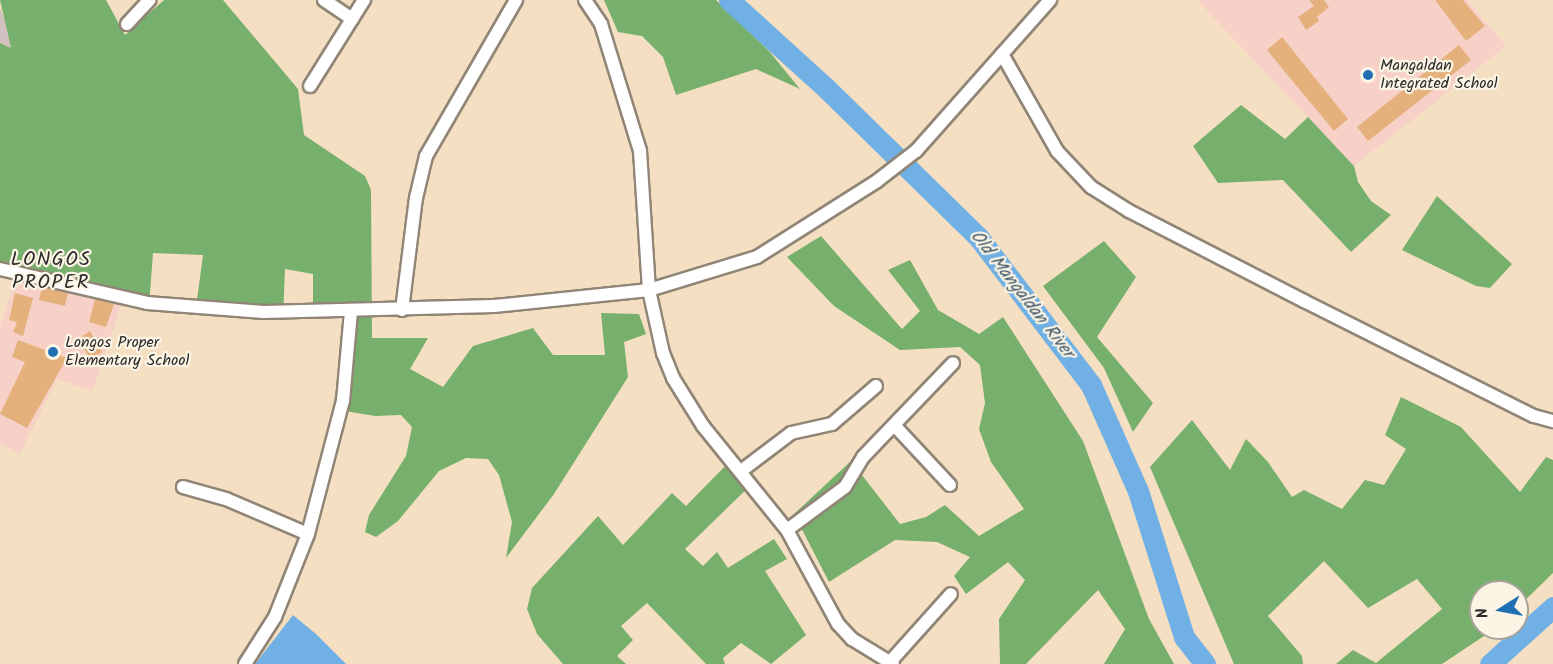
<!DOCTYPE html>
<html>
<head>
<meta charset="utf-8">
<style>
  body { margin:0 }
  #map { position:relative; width:1553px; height:664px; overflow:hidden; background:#f5dfc2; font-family:Kalam,sans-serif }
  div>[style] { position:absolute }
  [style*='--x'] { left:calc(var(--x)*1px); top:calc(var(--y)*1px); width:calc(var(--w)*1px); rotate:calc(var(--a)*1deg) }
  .built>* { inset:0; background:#f7d1c7 }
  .industrial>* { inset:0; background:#d2bfc0 }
  .forest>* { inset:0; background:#77af6c }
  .water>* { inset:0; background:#70b0e4 }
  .river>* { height:21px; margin:-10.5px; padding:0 10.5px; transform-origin:10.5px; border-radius:10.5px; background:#70b0e4 }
  .building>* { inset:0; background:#e4b17d }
  .roads { filter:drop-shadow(2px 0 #908576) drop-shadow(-2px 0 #908576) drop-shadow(0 2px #908576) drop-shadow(0 -2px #908576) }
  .street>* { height:12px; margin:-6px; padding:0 6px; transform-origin:6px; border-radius:6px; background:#fff }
  .dots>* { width:16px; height:16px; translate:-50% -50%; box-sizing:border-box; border:3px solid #fcf5e5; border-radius:50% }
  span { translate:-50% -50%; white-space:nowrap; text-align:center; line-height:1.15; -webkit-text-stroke:4.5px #fcf5e5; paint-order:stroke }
  .poi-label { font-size:16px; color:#2b2b2b }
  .left { translate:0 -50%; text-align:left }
  .water-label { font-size:18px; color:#435a6c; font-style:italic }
  .quarter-label { font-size:20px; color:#2b2b2b; letter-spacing:1.5px }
  .north { position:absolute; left:1469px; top:580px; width:60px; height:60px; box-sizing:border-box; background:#fcf5e5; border:2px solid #a8a49b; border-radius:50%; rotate:259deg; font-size:16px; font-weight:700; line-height:24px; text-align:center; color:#2b2b2b }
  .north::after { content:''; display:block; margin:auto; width:21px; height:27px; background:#1f6fb2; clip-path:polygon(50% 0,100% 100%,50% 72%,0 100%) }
</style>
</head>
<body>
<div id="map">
  <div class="built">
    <div style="clip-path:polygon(1197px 0,1467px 0,1506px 46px,1354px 166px)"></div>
    <div style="clip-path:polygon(16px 278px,122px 301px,93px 391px,57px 379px,20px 454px,0 443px,0 326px)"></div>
  </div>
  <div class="industrial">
    <div style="clip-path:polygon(0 8px,4px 18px,11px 48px,0 43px)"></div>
  </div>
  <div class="forest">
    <div style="clip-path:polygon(0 0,106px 0,125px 35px,164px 0,223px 0,298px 89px,304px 135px,365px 176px,371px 190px,372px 338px,428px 338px,410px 369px,443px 387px,473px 346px,533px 328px,553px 355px,605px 355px,601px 313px,639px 314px,646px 334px,624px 342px,628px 377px,554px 494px,506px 558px,512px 522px,499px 475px,488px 459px,466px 458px,439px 471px,398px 521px,376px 537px,365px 532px,369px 515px,406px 456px,412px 427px,401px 415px,375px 416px,333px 409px,347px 316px,313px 317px,313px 274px,285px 269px,283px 319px,195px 315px,203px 255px,153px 253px,149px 307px,0 275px,0 43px,11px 48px)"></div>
    <div style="clip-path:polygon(604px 0,716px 0,769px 51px,800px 89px,756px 69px,676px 95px,663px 57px,642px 36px,618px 32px)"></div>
    <div style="clip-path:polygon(1241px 105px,1285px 139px,1308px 117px,1354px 166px,1358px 182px,1371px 201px,1391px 215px,1351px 252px,1283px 180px,1218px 183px,1193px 146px)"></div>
    <div style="clip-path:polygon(1437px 196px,1512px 264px,1490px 288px,1476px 286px,1402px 250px)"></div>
    <div style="clip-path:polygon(821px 236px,902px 329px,920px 311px,888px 270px,910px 260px,938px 310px,979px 334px,1003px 317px,1083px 441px,1149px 619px,1174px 664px,1104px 664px,1125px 629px,1098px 590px,1026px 664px,1000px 664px,999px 619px,1025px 580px,1008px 562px,966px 594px,954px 576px,970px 557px,937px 542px,895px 540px,829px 582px,794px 514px,851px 461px,900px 524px,926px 517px,945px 505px,979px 536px,1024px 509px,991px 462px,979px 429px,985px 403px,980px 365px,960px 347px,900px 350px,834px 306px,787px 257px)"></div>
    <div style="clip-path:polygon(1104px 241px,1136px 277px,1097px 337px,1153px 403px,1133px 432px,1104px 368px,1043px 286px)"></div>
    <div style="clip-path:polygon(1401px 397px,1461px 427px,1520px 492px,1546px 457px,1553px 460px,1553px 573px,1517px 608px,1517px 592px,1481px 592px,1481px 628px,1496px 628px,1442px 664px,1336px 664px,1353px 650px,1376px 663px,1442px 609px,1417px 579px,1368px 608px,1324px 561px,1268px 616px,1302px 656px,1303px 664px,1234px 664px,1150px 467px,1192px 420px,1230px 470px,1246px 439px,1268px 462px,1292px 497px,1304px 490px,1342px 509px,1365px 480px,1384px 485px,1406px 449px,1385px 435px)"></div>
    <div style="clip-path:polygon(734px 457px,756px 480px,685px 549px,703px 566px,717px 552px,728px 568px,774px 539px,787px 559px,765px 571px,806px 635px,771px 664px,741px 643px,723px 658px,725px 664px,706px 664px,647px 603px,621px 626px,633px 640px,617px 656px,626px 664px,563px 664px,537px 634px,527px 609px,532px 588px,598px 516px,623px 545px,672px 493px,686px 506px)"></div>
  </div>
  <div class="water">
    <div style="clip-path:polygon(293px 615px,316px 634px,346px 664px,255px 664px)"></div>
  </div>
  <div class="river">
    <div style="--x:729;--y:0;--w:132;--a:42.2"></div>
    <div style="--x:827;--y:89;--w:213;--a:44.4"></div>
    <div style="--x:979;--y:238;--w:185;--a:52.7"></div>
    <div style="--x:1091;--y:385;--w:116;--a:66.1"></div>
    <div style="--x:1138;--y:491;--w:153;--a:72.5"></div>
    <div style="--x:1184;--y:637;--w:34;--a:52"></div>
    <div style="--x:1490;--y:664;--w:85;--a:-42.1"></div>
  </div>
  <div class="building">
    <div style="clip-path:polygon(1309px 0,1324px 0,1329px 7px,1317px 17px,1319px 21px,1306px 30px,1298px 17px,1314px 6px)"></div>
    <div style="clip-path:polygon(1435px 0,1463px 0,1485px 26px,1466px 41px)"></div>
    <div style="clip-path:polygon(1282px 37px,1348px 119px,1334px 131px,1267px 50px)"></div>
    <div style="clip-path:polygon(1459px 45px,1471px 60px,1368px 141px,1357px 127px)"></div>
    <div style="clip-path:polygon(42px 287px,68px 293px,65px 306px,39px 300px)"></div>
    <div style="clip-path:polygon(15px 293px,33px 298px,23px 336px,13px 332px,17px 322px,9px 320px)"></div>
    <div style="clip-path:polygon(95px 299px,114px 304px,106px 327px,89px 322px)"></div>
    <div style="clip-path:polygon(90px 331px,102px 352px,91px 359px,77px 340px)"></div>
    <div style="clip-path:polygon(18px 340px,67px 358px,27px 428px,0 414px,25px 362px,12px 357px)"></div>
  </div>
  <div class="roads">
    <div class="street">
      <div style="--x:324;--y:0;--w:34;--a:34"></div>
      <div style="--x:585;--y:0;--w:29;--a:56"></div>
      <div style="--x:601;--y:24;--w:133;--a:72.9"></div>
      <div style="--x:640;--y:151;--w:139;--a:86.3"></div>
      <div style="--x:649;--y:290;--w:65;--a:77.5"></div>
      <div style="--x:663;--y:353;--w:27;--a:68"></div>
      <div style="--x:673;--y:378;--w:57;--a:58"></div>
      <div style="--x:703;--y:426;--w:134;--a:51.1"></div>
      <div style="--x:787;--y:530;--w:107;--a:61.5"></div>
      <div style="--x:838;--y:624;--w:21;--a:47"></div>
      <div style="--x:852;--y:639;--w:48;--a:31.4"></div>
      <div style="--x:127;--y:24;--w:33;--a:-47"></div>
      <div style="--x:1002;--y:54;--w:112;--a:60.4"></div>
      <div style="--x:1057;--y:151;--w:50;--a:46.6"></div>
      <div style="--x:1091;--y:187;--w:45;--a:32.3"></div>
      <div style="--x:1129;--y:211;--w:197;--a:27.2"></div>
      <div style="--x:1304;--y:301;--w:257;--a:26.6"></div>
      <div style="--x:1534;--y:416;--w:20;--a:15"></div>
      <div style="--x:310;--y:86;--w:102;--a:-57.9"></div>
      <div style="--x:0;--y:269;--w:151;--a:13"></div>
      <div style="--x:147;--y:303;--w:117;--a:4.4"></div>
      <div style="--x:264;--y:312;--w:230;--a:-1.5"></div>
      <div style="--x:494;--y:306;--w:156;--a:-5.9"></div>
      <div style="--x:649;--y:290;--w:113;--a:-17"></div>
      <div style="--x:757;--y:257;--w:142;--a:-32.3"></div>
      <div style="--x:877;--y:181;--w:49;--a:-37.6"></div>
      <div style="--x:916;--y:151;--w:202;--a:-48.4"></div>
      <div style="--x:402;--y:310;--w:113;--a:-82.9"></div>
      <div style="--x:416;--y:198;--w:43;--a:-76.6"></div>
      <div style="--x:426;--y:156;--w:180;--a:-60"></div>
      <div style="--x:894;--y:425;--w:82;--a:47"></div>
      <div style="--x:741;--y:471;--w:63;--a:-37.2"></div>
      <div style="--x:791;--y:433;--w:42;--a:-12.4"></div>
      <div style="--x:832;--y:424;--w:58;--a:-40.8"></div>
      <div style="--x:183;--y:487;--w:45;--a:15.6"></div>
      <div style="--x:226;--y:499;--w:89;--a:23.1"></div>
      <div style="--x:787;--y:530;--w:72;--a:-36.6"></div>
      <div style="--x:845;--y:487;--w:35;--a:-59"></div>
      <div style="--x:863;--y:457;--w:130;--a:-46.2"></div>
      <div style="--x:890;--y:662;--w:91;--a:-48.1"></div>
      <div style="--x:245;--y:664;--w:56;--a:-57.4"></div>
      <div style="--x:275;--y:617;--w:89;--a:-68.3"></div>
      <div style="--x:308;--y:534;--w:138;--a:-75.3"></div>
      <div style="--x:343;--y:401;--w:89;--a:-84.9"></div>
    </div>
  </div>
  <div class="dots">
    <div style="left:1368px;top:75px;background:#1f6fb2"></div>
    <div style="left:53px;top:352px;background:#1f6fb2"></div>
  </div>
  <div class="poi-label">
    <span class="left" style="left:1380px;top:75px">Mangaldan<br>Integrated School</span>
    <span class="left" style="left:65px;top:352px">Longos Proper<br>Elementary School</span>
  </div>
  <div class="water-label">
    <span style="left:1021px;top:295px;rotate:52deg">Old Mangaldan River</span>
  </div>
  <div class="quarter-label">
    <span style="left:51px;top:272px">LONGOS<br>PROPER</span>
  </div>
  <div class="north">N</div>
</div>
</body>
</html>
